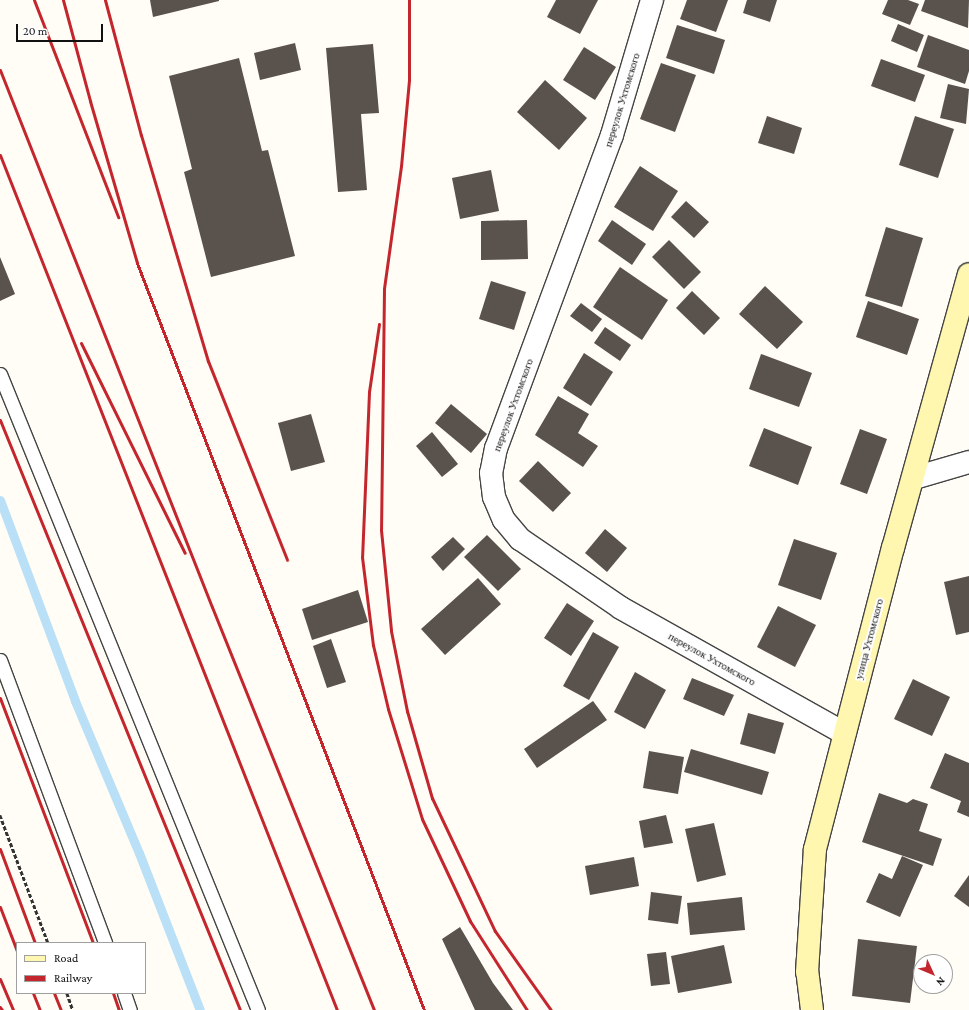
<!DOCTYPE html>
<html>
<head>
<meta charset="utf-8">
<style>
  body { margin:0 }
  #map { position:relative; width:969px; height:1010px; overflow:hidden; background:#fffdf5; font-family:"Crimson Pro",serif }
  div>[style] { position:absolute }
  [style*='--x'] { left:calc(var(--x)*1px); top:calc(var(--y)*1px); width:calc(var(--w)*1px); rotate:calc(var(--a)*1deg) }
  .stream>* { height:9px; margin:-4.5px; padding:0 4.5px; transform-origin:4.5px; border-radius:4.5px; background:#b9e0f7 }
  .building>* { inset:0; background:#5a524d }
  .path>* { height:2.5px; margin-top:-1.25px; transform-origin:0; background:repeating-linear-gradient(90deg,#333 0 4px,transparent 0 6px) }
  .roads { filter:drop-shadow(1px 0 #444) drop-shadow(-1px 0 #444) drop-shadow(0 1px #444) drop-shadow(0 -1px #444) }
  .lane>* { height:13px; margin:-6.5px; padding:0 6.5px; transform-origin:6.5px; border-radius:6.5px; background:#fff }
  .street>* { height:22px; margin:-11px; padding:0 11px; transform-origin:11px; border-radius:11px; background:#fff }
  .secondary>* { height:22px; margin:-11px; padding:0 11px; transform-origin:11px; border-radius:11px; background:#fff6b0 }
  .rail>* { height:3px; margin:-1.5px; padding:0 1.5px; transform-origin:1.5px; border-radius:1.5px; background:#c4262e }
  span { translate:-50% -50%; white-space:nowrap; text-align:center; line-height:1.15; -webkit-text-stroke:4px #fff; paint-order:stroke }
  .street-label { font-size:11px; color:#111 }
  .legend { position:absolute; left:16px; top:942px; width:130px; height:52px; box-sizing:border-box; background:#fff; border:1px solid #a0a0a0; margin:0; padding:5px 7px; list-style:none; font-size:12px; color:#111 }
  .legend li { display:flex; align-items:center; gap:8px; height:20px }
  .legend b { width:20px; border:1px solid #a0a0a0 }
  .north { position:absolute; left:913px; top:954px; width:40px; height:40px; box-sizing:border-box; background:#fff; border:1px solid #a0a0a0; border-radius:50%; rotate:134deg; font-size:11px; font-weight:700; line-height:16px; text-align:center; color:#111 }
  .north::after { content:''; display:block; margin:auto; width:14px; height:18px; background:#c4262e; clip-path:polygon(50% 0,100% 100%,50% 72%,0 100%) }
  .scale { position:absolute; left:16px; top:24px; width:87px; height:18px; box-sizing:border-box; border:2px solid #111; border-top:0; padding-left:5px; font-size:12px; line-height:14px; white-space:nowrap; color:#111; -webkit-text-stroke:3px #fff; paint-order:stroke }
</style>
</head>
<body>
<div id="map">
  <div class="stream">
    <div style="--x:0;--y:500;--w:215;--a:69.5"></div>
    <div style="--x:75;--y:701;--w:165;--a:67.2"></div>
    <div style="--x:139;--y:853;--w:168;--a:68.8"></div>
  </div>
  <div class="building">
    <div style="clip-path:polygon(150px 0,219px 0,219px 1px,153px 17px)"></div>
    <div style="clip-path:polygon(556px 0,598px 0,580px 34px,547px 17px)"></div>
    <div style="clip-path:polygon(687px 0,728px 0,716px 32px,680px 19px)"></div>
    <div style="clip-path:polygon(747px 0,777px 0,770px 22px,743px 13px)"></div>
    <div style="clip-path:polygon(888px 0,908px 0,919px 4px,910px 25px,882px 14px)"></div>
    <div style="clip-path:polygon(925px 0,969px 0,968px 28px,921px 11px)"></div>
    <div style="clip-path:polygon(898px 24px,924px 35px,917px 52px,891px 41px)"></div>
    <div style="clip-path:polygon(677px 25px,725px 40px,714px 74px,666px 58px)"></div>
    <div style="clip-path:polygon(928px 35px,969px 50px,969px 71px,965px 84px,917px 67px)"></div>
    <div style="clip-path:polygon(295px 43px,301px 70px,260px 80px,254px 53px)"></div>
    <div style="clip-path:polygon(373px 44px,379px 113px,361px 114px,367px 190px,338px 192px,326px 48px)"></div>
    <div style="clip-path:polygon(584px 47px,616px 67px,595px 100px,563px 80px)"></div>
    <div style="clip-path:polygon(239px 58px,262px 151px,268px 150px,295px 256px,211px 277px,184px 172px,192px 169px,169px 76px)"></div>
    <div style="clip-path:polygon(881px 59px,925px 75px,915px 102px,871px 86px)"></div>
    <div style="clip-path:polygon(661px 63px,696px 75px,675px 132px,640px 119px)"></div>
    <div style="clip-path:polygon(545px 80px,587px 118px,559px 150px,517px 112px)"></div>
    <div style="clip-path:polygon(948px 84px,969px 89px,966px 124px,940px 118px)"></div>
    <div style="clip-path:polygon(767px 116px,802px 128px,794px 154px,758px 143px)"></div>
    <div style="clip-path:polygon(915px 116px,954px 129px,938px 178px,899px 165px)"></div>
    <div style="clip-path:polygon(640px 166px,678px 191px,653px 231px,614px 207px)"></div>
    <div style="clip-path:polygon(491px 170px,499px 211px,460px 219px,452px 178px)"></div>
    <div style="clip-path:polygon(686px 201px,709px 222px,694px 238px,671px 217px)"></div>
    <div style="clip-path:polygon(527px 220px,528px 259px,481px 260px,481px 221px)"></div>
    <div style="clip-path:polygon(612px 220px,646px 244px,632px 265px,598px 241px)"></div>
    <div style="clip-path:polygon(886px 227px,923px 238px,902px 307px,865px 296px)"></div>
    <div style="clip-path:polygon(669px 240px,701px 272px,684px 289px,652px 257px)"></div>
    <div style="clip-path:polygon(0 257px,15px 294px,0 301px)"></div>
    <div style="clip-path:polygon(620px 267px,668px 300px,642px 340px,593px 307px)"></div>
    <div style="clip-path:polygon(491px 281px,526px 292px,514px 330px,479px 319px)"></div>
    <div style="clip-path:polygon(765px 286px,803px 322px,777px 349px,739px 314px)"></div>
    <div style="clip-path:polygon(692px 291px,720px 318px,704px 335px,676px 308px)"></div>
    <div style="clip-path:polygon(868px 301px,919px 319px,907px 355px,856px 337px)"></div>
    <div style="clip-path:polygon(581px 303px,602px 319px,592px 332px,570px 316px)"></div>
    <div style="clip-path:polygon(605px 327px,631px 345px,620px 361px,594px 343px)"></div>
    <div style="clip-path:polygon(584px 353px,613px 372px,591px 406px,563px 388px)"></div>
    <div style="clip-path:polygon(761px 354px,812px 373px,799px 407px,749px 389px)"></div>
    <div style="clip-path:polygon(558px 396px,589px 414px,578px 433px,598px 446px,583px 467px,535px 435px)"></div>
    <div style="clip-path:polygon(451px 404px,487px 434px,471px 453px,435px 423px)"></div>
    <div style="clip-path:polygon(311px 414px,325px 462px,291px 471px,278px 423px)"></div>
    <div style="clip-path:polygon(764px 428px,812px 447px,798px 485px,749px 466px)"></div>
    <div style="clip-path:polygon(860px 429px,887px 439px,867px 494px,840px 484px)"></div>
    <div style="clip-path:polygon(432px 432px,458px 464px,442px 477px,416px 446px)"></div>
    <div style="clip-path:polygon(538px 461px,571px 493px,553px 512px,519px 481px)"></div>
    <div style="clip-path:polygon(605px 529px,627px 548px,607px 572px,585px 553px)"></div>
    <div style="clip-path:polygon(487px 535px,521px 569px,498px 591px,464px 557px)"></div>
    <div style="clip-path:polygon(453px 537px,465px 549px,443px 571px,431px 557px)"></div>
    <div style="clip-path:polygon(794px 539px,837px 553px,821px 600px,778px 585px)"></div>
    <div style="clip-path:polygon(969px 576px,969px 632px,956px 635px,944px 582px)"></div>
    <div style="clip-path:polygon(478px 578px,501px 604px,445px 655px,421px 629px)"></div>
    <div style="clip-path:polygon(358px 590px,368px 622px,312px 640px,302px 609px)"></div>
    <div style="clip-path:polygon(567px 603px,594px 621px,571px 656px,544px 638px)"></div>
    <div style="clip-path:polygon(778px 606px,816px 625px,795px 667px,757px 647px)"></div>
    <div style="clip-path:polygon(593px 632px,619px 647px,589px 700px,563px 686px)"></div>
    <div style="clip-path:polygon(331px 639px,346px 682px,327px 688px,313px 646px)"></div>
    <div style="clip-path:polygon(635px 672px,666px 690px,645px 729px,614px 712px)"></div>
    <div style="clip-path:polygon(692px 678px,734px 695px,724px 716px,683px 699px)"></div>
    <div style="clip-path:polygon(913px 679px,950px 697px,932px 736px,894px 719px)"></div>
    <div style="clip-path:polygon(593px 701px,607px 720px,537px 768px,524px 749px)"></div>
    <div style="clip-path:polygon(748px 713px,784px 723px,775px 754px,740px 744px)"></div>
    <div style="clip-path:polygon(691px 749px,769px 772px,762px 795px,684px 772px)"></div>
    <div style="clip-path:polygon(649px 751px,684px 757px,678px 794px,643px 788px)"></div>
    <div style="clip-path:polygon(945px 753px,969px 763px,969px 817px,957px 812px,961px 801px,930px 788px)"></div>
    <div style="clip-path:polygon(879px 793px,907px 803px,913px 799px,928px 804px,919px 831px,942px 839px,933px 866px,862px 842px)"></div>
    <div style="clip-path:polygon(666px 815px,673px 843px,644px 848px,639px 821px)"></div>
    <div style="clip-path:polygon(714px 823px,726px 875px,697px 882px,685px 829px)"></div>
    <div style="clip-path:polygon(902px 856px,923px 865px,900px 917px,866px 902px,879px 873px,892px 879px)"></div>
    <div style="clip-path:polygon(634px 857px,639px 886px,590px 895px,585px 866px)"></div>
    <div style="clip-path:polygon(969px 875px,969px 907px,954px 896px)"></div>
    <div style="clip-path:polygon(651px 892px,682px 896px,678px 924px,648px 920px)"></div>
    <div style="clip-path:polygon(742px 897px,745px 930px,690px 935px,687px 903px)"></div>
    <div style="clip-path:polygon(460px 927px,493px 983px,513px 1010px,475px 1010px,442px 939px)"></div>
    <div style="clip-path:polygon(858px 939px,917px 946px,910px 1003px,852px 996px)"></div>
    <div style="clip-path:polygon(724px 945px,732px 983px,678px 993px,671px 956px)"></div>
    <div style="clip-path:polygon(666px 952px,670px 984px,651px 986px,647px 954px)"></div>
  </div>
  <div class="path">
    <div style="--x:0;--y:815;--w:137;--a:69.4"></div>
    <div style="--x:67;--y:993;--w:18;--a:71"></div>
  </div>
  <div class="roads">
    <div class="lane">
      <div style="--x:0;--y:374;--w:686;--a:67.92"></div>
      <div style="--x:0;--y:660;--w:302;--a:69.6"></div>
      <div style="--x:124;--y:993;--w:18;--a:71"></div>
    </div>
    <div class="street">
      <div style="--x:652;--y:0;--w:141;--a:106.5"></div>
      <div style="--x:612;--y:135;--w:334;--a:110.3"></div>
      <div style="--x:496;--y:448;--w:25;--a:101"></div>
      <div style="--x:491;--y:473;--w:24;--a:83"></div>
      <div style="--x:494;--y:497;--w:25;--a:67"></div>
      <div style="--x:504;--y:520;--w:25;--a:50"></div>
      <div style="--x:520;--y:539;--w:122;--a:34.3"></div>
      <div style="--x:621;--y:608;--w:256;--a:29.3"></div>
      <div style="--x:914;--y:478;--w:57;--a:-16.2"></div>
    </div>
    <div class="secondary">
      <div style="--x:812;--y:1010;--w:38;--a:-97"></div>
      <div style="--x:807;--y:972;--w:123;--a:-86.3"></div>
      <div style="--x:815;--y:849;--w:311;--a:-75.5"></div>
      <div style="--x:893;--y:548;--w:284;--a:-74.5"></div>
    </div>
  </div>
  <div class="rail">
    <div style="--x:34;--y:0;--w:233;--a:68.8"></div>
    <div style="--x:63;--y:0;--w:105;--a:75"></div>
    <div style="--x:90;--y:101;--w:169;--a:73.8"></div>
    <div style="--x:137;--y:263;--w:800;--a:68.98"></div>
    <div style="--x:105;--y:0;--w:140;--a:75.1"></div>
    <div style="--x:141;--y:135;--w:236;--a:73.5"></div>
    <div style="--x:208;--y:361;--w:214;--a:68.3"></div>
    <div style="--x:409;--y:0;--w:80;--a:90"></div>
    <div style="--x:409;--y:80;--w:86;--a:95.3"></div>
    <div style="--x:401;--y:166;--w:124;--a:97.9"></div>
    <div style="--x:384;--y:289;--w:241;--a:90.7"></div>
    <div style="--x:381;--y:530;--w:101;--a:84.3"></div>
    <div style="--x:391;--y:631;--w:82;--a:78.7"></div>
    <div style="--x:407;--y:711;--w:91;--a:74"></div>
    <div style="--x:432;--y:798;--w:147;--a:64.7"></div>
    <div style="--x:495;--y:931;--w:97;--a:54.7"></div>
    <div style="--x:0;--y:70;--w:577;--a:68.46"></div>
    <div style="--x:212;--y:607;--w:434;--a:68.1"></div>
    <div style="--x:0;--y:155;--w:919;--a:68.49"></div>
    <div style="--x:379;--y:324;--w:69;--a:98.4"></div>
    <div style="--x:369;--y:392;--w:165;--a:92.4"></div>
    <div style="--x:362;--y:557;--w:89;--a:82.9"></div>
    <div style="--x:373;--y:645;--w:66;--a:76.8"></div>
    <div style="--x:388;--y:709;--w:115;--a:72.8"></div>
    <div style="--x:422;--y:819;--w:113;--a:64.8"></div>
    <div style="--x:470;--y:921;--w:106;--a:57.4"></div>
    <div style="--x:81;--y:343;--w:234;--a:63.7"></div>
    <div style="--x:0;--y:420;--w:637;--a:67.86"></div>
    <div style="--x:0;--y:698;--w:262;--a:69.2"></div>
    <div style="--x:0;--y:849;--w:100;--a:69.6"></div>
    <div style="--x:0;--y:907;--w:47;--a:68.9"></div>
    <div style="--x:0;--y:979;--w:34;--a:67"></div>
    <div style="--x:33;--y:993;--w:18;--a:68"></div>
    <div style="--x:54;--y:993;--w:18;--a:68"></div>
    <div style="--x:113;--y:993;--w:18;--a:71"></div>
    <div style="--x:0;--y:1007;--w:4;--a:56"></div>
  </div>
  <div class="street-label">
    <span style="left:622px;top:100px;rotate:-73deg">переулок Ухтомского</span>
    <span style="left:513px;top:405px;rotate:-70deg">переулок Ухтомского</span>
    <span style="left:869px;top:639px;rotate:-75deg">улица Ухтомского</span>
    <span style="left:712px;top:659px;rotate:29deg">переулок Ухтомского</span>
  </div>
  <ul class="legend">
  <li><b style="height:5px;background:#fff6b0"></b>Road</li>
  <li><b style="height:5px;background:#c4262e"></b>Railway</li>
  </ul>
  <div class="north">N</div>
  <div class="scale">20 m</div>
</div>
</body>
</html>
